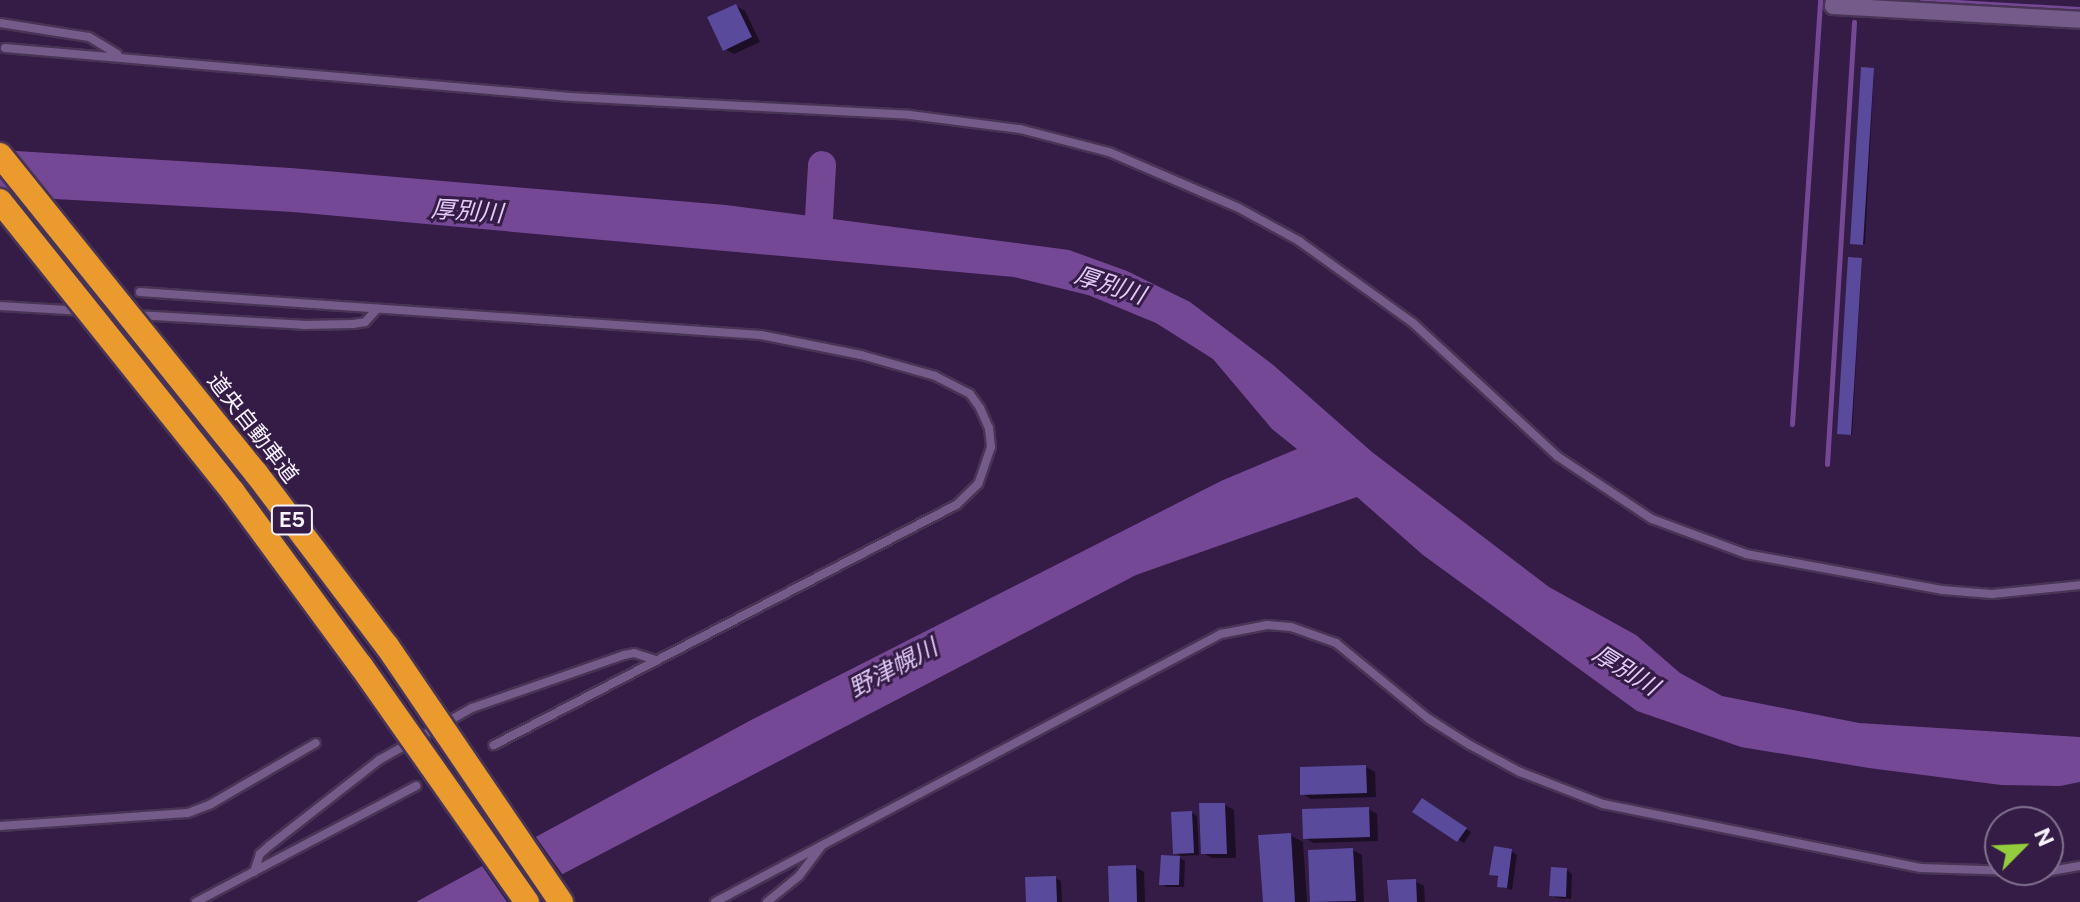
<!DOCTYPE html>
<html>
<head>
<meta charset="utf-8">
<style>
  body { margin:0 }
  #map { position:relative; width:2080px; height:902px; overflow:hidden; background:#341c46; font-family:"Public Sans","Noto Sans JP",sans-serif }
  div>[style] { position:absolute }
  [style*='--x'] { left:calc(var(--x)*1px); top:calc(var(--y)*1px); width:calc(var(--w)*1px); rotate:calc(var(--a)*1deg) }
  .water>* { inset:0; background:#754896 }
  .pier>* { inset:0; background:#341c46 }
  .shadow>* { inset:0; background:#0007 }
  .stream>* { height:5px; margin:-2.5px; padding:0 2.5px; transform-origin:2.5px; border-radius:2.5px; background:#754896 }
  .river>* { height:28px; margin:-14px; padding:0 14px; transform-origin:14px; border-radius:14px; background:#754896 }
  .building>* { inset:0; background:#594a9c }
  .roads { filter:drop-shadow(2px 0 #483455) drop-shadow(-2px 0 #483455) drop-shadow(0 2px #483455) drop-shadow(0 -2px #483455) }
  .service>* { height:8px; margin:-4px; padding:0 4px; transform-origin:4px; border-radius:4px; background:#755b8a }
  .minor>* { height:16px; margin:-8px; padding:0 8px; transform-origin:8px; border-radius:8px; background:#755b8a }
  .bridges { filter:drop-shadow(2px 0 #483455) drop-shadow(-2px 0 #483455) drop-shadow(0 2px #483455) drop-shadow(0 -2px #483455) }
  .motorway-bridge>* { height:24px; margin:-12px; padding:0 12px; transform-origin:12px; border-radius:12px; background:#eb9b2d }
  span { translate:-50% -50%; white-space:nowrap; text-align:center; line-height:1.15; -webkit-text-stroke:6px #341c46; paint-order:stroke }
  .shield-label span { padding:2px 6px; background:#341c46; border:2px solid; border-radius:6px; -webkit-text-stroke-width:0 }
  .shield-label { font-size:20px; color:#f8f2fd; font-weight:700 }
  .street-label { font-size:22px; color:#f8f2fd }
  .water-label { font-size:24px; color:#e2cbf7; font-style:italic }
  .north { position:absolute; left:1984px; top:806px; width:80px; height:80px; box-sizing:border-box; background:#341c46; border:2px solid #82728f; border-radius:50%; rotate:66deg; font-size:22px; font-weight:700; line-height:32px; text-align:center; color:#f8f2fd }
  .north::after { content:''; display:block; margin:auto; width:28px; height:36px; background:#93cc3d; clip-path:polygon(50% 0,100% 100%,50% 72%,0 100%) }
</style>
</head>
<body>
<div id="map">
  <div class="water">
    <div style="clip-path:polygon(0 150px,291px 168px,726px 205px,1069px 250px,1127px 271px,1190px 302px,1272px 364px,1372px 452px,1549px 587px,1636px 635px,1680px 673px,1722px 696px,1859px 723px,2080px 737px,2080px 782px,2060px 786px,2001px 785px,1869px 768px,1741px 747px,1637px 711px,1423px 555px,1357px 497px,1136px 575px,509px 902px,416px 902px,753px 719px,1221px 481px,1297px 449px,1272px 429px,1213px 359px,1156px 323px,1088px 295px,1014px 277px,293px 212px,0 196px)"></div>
  </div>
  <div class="pier">
    <div style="clip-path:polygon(533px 833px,565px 878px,518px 902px,507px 902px,480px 863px)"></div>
  </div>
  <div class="shadow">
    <div style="clip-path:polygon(736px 6px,745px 11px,760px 42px,734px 54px,725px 49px)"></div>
    <div style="clip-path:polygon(1874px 70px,1865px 244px,1854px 244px)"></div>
    <div style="clip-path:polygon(1862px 260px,1852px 435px,1842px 434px)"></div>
    <div style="clip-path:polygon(1366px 767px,1375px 772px,1376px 797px,1311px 799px,1302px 794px)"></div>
    <div style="clip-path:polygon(1422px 801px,1471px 832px,1464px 843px,1415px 812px)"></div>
    <div style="clip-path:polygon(1225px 805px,1234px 810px,1236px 858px,1212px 858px,1203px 853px)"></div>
    <div style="clip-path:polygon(1368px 809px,1377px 814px,1378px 841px,1314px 843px,1305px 838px)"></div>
    <div style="clip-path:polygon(1192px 813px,1197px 816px,1199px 855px,1181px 856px,1175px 852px)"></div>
    <div style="clip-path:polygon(1290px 835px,1303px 842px,1307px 902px,1265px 902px)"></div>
    <div style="clip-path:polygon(1353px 850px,1362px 855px,1364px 902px,1312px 902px)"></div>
    <div style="clip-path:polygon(1511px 851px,1517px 855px,1512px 890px,1499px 886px,1500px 878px,1491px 874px)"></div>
    <div style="clip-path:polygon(1180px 858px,1185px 861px,1184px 887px,1167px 887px,1162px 884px)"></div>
    <div style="clip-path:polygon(1135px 867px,1144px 872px,1145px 902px,1111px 902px)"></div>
    <div style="clip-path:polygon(1567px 870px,1572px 874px,1571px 899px,1557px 898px,1551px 895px)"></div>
    <div style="clip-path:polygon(1055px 878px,1061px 881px,1062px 902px,1028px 902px)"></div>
    <div style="clip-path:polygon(1415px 881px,1424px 886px,1425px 902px,1391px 902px)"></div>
  </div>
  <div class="stream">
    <div style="--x:1922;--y:0;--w:158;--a:3.3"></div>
    <div style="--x:1792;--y:424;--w:425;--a:-86.2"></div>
    <div style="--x:1827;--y:464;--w:443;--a:-86.5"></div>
  </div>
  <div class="river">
    <div style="--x:818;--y:235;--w:70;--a:-86.7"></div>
  </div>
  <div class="building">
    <div style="clip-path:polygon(736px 4px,752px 37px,723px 51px,707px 17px)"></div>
    <div style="clip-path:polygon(1861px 67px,1874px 68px,1863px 245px,1850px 244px)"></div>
    <div style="clip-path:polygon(1848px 257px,1862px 258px,1851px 435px,1837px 434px)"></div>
    <div style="clip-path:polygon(1366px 765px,1367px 793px,1300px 795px,1300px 767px)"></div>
    <div style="clip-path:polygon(1422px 798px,1467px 828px,1457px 842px,1412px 812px)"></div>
    <div style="clip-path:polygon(1199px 803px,1225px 803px,1227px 854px,1201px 854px)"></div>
    <div style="clip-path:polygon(1369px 807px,1370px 837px,1303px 839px,1302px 809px)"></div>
    <div style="clip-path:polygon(1192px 811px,1194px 853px,1173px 854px,1171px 812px)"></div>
    <div style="clip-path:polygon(1291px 833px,1295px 902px,1263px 902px,1258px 835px)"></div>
    <div style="clip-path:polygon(1494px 846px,1512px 849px,1507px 888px,1497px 887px,1498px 876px,1489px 875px)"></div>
    <div style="clip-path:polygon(1353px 848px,1356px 901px,1310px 902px,1308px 850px)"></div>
    <div style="clip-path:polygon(1161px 855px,1180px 856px,1179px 885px,1159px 885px)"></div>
    <div style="clip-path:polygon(1136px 865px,1137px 902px,1109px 902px,1108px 866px)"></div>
    <div style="clip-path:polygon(1551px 867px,1567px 868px,1566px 897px,1549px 896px)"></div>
    <div style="clip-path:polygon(1056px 876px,1057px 902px,1026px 902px,1025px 877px)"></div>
    <div style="clip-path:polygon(1416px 879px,1417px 902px,1389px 902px,1387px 880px)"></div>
  </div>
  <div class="roads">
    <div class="service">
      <div style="--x:0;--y:23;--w:90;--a:8.9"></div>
      <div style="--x:89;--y:37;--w:33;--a:31"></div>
      <div style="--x:5;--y:48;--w:568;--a:4.95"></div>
      <div style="--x:571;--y:97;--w:339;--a:3"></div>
      <div style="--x:910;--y:115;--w:111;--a:7.3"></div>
      <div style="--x:1020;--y:129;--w:92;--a:14.5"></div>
      <div style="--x:1109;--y:152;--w:139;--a:23.3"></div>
      <div style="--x:1237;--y:207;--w:71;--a:28.7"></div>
      <div style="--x:1299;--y:241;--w:140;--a:35.7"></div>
      <div style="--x:1413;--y:323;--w:196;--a:42.7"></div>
      <div style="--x:1557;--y:456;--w:114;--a:33.6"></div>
      <div style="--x:1652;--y:519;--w:100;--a:20.4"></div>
      <div style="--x:1746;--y:554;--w:199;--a:10.4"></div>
      <div style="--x:1942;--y:590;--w:50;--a:4.6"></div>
      <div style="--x:1992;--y:594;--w:88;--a:-5.8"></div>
      <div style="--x:140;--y:292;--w:622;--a:3.96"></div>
      <div style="--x:761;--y:335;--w:102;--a:11.3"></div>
      <div style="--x:861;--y:355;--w:77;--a:15.8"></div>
      <div style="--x:935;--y:376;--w:39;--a:27"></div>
      <div style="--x:970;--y:394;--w:17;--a:54"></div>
      <div style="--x:980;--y:408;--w:22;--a:66"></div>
      <div style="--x:989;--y:428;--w:19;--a:84"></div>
      <div style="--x:991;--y:447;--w:39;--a:109"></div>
      <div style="--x:978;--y:484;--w:30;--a:136"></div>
      <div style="--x:956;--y:505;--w:521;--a:152.55"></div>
      <div style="--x:0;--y:306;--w:83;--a:3.4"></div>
      <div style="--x:137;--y:315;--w:166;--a:3.4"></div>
      <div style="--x:303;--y:325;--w:50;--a:-1.1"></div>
      <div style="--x:353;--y:324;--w:12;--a:-9"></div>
      <div style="--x:365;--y:322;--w:18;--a:-47"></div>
      <div style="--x:0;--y:826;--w:188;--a:-4"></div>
      <div style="--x:188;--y:813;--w:25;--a:-21"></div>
      <div style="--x:211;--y:804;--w:121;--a:-30.2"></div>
      <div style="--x:254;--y:872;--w:19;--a:-72"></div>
      <div style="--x:260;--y:854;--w:12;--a:-42"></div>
      <div style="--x:269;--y:846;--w:140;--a:-38"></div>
      <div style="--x:379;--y:760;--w:107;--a:-29.2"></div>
      <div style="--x:472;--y:708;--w:161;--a:-19.2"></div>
      <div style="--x:624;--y:655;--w:10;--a:-11"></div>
      <div style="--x:634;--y:653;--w:23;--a:18"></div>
      <div style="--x:196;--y:902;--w:249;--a:-27.8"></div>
      <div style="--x:715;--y:902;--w:573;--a:-27.91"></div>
      <div style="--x:1221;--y:634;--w:47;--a:-11.1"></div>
      <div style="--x:1267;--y:625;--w:24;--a:5"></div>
      <div style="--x:1291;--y:627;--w:48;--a:19.6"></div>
      <div style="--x:1336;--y:643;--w:120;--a:39.3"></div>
      <div style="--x:1429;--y:719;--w:49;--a:32.4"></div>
      <div style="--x:1470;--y:745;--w:57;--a:28.4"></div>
      <div style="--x:1520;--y:772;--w:89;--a:21.1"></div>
      <div style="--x:1603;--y:804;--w:324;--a:11.4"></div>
      <div style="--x:1921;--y:868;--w:124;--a:1.8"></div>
      <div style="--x:2045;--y:872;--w:36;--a:-10"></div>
      <div style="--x:767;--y:902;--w:41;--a:-39.1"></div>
      <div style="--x:799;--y:876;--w:38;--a:-53"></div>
    </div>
    <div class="minor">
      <div style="--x:1834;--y:0;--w:6;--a:99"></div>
      <div style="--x:1833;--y:6;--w:247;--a:3.2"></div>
    </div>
  </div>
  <div class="bridges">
    <div class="motorway-bridge">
      <div style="--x:0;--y:155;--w:408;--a:51.2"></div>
      <div style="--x:256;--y:473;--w:217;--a:52.9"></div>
      <div style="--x:387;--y:646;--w:310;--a:55.8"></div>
      <div style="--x:0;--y:201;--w:373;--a:51.3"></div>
      <div style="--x:233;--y:492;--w:216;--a:53.7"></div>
      <div style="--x:361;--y:666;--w:289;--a:54.9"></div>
    </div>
  </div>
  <div class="shield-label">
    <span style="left:292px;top:520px">E5</span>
  </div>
  <div class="street-label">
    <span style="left:253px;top:428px;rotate:52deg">道央自動車道</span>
  </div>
  <div class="water-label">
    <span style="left:467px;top:211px;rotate:4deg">厚別川</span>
    <span style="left:1110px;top:285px;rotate:18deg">厚別川</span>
    <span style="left:893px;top:668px;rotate:-28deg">野津幌川</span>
    <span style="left:1626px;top:670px;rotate:32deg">厚別川</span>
  </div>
  <div class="north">N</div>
</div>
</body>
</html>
